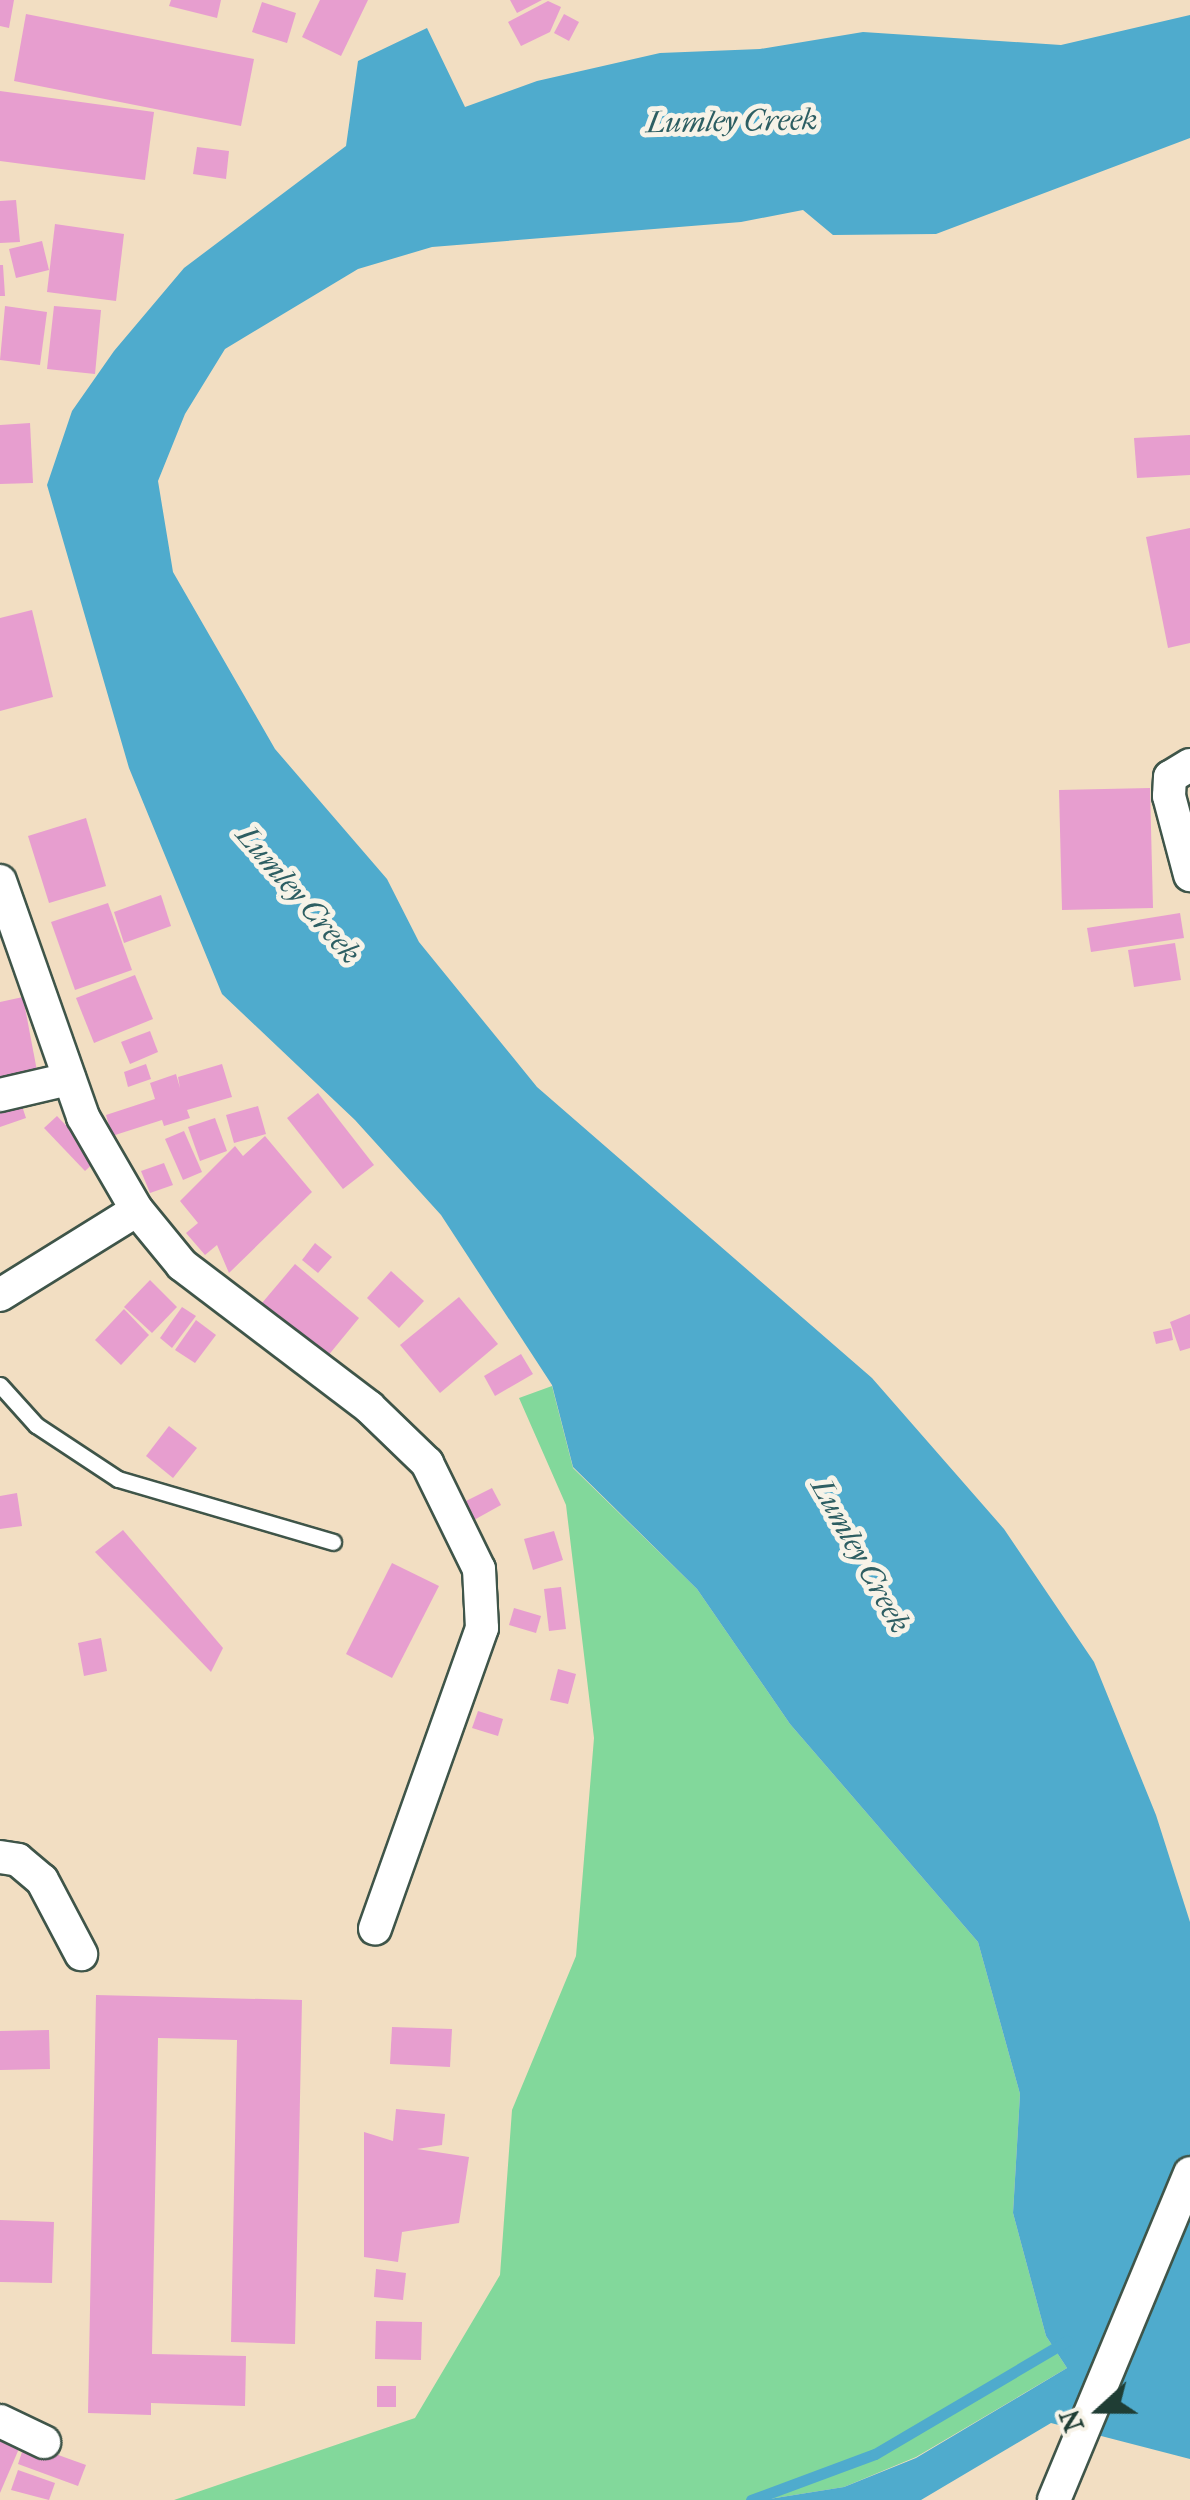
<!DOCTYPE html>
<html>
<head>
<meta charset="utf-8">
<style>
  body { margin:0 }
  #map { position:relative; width:1190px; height:2500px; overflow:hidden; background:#f2dec2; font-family:"IM FELL French Canon",serif }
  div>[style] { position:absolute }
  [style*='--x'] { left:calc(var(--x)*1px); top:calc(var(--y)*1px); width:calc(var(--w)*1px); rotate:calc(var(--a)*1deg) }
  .green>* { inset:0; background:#82d89b }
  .water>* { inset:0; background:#4fabcd }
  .stream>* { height:11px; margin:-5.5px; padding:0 5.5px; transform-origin:5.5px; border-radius:5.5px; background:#4fabcd }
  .building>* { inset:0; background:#e79ecf }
  .roads { filter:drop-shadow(2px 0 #3f5549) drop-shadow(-2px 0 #3f5549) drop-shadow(0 2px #3f5549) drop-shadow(0 -2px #3f5549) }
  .lane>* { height:15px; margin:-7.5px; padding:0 7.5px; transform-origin:7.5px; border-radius:7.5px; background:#fff }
  .street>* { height:32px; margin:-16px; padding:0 16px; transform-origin:16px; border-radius:16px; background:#fff }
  span { translate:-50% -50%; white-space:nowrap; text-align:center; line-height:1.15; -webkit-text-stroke:10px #f7f3e8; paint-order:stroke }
  .water-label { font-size:30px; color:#2d5e62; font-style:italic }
  .north { position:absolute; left:1050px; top:2360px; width:100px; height:100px; -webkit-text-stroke:8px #f7f3e8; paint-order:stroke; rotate:249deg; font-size:28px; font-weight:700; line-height:40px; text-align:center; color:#1f3d34 }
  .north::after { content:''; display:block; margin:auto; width:35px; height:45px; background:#1f3d34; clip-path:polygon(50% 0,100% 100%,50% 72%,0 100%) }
</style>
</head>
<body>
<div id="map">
  <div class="green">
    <div style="clip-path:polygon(552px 1386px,573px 1468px,697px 1589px,790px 1724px,978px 1942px,1020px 2094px,1013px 2213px,1046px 2336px,1067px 2368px,916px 2457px,844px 2487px,763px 2500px,174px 2500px,415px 2418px,500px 2275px,512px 2110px,576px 1956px,594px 1738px,566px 1505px,519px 1398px)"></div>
  </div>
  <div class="water">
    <div style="clip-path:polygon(1190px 15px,1190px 138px,936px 234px,833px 235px,803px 210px,741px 222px,432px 247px,358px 269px,225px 349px,185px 414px,158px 481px,173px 572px,275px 749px,387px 879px,419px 942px,537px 1087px,872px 1378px,1004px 1529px,1094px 1662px,1156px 1815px,1190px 1922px,1190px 2459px,1051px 2423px,921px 2500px,763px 2500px,844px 2487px,916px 2458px,1067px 2368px,1046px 2336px,1013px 2213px,1020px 2094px,978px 1942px,790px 1724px,697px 1589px,573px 1467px,552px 1385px,441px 1215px,355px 1120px,222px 994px,129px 768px,47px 485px,72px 411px,114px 351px,184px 268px,346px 146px,358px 61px,427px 28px,465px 107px,537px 81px,660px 53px,760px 49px,863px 32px,1061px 45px)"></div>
  </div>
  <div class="stream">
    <div style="--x:751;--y:2500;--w:132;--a:-20.4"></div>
    <div style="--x:875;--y:2454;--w:223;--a:-30.5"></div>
  </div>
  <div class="building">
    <div style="clip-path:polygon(0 0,14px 0,9px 28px,0 26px)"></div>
    <div style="clip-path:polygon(171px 0,221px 0,217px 18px,169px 6px)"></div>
    <div style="clip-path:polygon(320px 0,368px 0,341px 56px,302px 37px)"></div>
    <div style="clip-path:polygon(510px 0,542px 0,517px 13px)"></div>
    <div style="clip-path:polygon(548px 1px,561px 7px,550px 32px,521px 46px,508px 22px)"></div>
    <div style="clip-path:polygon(262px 2px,296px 13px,287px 43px,252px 32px)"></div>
    <div style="clip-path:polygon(26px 14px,254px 59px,241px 126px,14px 81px)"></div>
    <div style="clip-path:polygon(564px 14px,579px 22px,569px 41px,554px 33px)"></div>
    <div style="clip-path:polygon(0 91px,154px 112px,145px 180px,0 161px)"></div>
    <div style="clip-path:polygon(197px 147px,229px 151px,226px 179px,193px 174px)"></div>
    <div style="clip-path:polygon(16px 200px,20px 242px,0 243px,0 201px)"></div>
    <div style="clip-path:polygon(55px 224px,124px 234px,116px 301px,47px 292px)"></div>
    <div style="clip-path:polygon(42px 241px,49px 270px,16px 278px,9px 249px)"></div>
    <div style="clip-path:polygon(0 265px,3px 265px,5px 296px,0 296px)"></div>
    <div style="clip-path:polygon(5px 306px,47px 312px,40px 365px,0 360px)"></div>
    <div style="clip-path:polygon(54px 306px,101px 310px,95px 374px,47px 369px)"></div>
    <div style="clip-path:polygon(30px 423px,33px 483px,0 484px,0 425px)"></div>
    <div style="clip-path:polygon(1190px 435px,1190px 475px,1137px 478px,1134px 438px)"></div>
    <div style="clip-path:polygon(1190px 528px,1190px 643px,1168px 648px,1146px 537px)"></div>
    <div style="clip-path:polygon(32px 610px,53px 697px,0 711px,0 618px)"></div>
    <div style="clip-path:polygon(1150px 788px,1153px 908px,1062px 910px,1059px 790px)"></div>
    <div style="clip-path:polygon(86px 818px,106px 886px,49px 903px,28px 836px)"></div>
    <div style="clip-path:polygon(161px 895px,171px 926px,124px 943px,114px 912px)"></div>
    <div style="clip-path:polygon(108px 903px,132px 970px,75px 990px,51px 922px)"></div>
    <div style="clip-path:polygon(1180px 913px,1184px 938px,1091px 952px,1087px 928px)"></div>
    <div style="clip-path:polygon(1175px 943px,1181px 980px,1134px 987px,1128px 950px)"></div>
    <div style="clip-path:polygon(135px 975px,153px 1019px,94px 1043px,76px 998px)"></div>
    <div style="clip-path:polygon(23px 997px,37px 1071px,0 1078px,0 1002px)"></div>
    <div style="clip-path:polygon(150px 1031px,158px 1052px,130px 1064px,121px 1042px)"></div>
    <div style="clip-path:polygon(146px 1064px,151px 1079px,128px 1087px,124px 1072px)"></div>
    <div style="clip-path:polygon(222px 1064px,232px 1097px,187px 1110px,190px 1118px,164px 1126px,162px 1120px,112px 1136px,106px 1115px,155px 1099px,150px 1083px,176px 1074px,180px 1088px,178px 1077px)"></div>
    <div style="clip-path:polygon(318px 1093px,374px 1165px,343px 1189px,287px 1118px)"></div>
    <div style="clip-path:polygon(20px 1100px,26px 1118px,0 1127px,0 1107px)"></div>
    <div style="clip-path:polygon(258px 1106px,266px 1134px,234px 1143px,226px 1115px)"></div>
    <div style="clip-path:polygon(57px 1116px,98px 1159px,85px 1171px,44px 1128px)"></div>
    <div style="clip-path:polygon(215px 1118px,227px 1151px,200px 1161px,188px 1127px)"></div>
    <div style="clip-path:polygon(184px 1131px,202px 1172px,183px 1180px,165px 1139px)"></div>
    <div style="clip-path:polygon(265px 1136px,312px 1192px,229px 1273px,217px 1245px,205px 1255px,186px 1233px,198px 1223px,180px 1201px,235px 1146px,243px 1156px)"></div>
    <div style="clip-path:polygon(164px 1163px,173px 1185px,150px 1193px,141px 1171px)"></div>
    <div style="clip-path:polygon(315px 1243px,332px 1257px,318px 1273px,302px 1260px)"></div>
    <div style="clip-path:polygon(295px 1264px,359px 1318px,327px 1357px,262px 1303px)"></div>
    <div style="clip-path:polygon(391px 1271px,424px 1301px,399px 1328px,367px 1298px)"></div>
    <div style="clip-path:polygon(150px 1280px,177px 1307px,152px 1333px,124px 1307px)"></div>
    <div style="clip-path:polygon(459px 1297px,498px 1344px,440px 1393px,400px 1345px)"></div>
    <div style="clip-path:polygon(182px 1307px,196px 1316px,172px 1348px,160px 1338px)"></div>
    <div style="clip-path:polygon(124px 1309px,149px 1335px,121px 1365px,95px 1340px)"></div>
    <div style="clip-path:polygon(1190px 1314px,1190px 1348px,1180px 1351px,1170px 1322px)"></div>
    <div style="clip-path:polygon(196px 1320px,216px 1335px,195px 1363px,175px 1350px)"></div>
    <div style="clip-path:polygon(1171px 1328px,1173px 1340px,1156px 1344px,1153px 1332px)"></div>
    <div style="clip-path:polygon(521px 1354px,533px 1374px,495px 1396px,484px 1376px)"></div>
    <div style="clip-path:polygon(169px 1426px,197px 1448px,173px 1478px,146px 1456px)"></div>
    <div style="clip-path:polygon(492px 1488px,501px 1505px,474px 1520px,464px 1502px)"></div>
    <div style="clip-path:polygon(17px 1493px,22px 1526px,0 1529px,0 1496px)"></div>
    <div style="clip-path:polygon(123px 1530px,223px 1648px,211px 1672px,95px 1552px)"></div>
    <div style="clip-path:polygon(554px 1531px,563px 1560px,533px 1570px,524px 1539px)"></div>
    <div style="clip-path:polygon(392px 1563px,439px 1586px,392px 1678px,346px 1654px)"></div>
    <div style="clip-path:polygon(561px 1587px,566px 1629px,549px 1631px,544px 1589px)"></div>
    <div style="clip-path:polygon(514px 1608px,541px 1616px,536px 1633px,509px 1625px)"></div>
    <div style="clip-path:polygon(101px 1638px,107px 1671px,84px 1676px,78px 1643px)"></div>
    <div style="clip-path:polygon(558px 1669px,576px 1674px,568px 1704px,550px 1700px)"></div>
    <div style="clip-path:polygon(478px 1711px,503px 1719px,498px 1736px,472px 1728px)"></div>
    <div style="clip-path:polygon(96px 1995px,302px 2000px,295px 2344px,231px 2342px,237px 2040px,158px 2038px,152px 2354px,246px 2356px,245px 2406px,151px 2403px,151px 2415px,88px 2413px)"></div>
    <div style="clip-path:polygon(392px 2027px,452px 2029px,450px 2067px,390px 2064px)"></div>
    <div style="clip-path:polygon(49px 2030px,50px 2069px,0 2070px,0 2031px)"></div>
    <div style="clip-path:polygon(396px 2109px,445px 2114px,442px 2145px,417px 2149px,469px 2157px,459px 2223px,402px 2232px,398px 2262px,364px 2257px,364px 2132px,393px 2141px)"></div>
    <div style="clip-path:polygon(0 2220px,54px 2222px,52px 2283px,0 2282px)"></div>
    <div style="clip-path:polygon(376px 2269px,406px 2273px,403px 2300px,374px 2297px)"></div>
    <div style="clip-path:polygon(376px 2321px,422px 2322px,421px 2360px,375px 2359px)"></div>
    <div style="clip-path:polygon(377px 2386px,396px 2386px,396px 2407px,377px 2407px)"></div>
    <div style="clip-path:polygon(0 2435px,21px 2444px,0 2493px)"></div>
    <div style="clip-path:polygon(25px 2443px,86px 2465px,78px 2486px,18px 2464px)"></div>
    <div style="clip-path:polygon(18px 2470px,55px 2483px,49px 2500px,11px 2490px)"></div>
  </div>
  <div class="roads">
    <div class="lane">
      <div style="--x:0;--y:1385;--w:54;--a:48"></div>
      <div style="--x:36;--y:1425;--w:98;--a:33.4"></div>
      <div style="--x:118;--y:1479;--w:224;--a:16.3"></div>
    </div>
    <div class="street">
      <div style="--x:1190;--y:765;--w:23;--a:149"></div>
      <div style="--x:1170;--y:777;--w:19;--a:93"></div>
      <div style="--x:1169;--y:796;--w:82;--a:75.1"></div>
      <div style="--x:0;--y:881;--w:250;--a:70.6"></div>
      <div style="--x:83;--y:1117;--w:108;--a:59.9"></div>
      <div style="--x:137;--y:1210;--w:71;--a:50.7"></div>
      <div style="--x:182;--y:1265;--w:235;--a:37.2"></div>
      <div style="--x:369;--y:1407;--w:81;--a:44"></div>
      <div style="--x:427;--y:1463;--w:118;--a:63.9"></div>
      <div style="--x:479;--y:1569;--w:59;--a:87.1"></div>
      <div style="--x:482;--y:1628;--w:319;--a:109.6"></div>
      <div style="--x:0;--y:1095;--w:71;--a:-13.1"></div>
      <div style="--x:0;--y:1295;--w:161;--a:-31.8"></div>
      <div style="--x:0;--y:1857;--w:18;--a:9"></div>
      <div style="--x:18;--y:1860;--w:31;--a:40"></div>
      <div style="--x:42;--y:1880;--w:84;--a:62.2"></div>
      <div style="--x:0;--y:2421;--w:49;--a:25.5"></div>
      <div style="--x:1054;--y:2500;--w:354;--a:-67.4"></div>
    </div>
  </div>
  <div class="water-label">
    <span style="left:732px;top:122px;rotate:-1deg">Lumley Creek</span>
    <span style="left:298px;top:895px;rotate:49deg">Lumley Creek</span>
    <span style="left:860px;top:1556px;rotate:61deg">Lumley Creek</span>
  </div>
  <div class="north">N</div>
</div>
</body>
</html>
